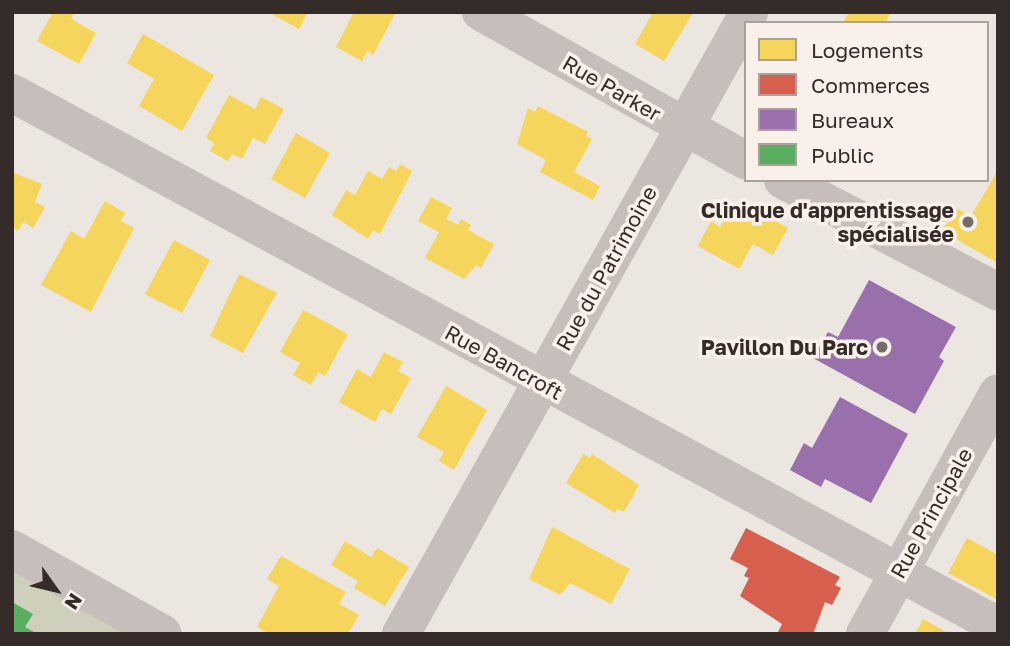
<!DOCTYPE html>
<html>
<head>
<meta charset="utf-8">
<style>
  body { margin:0 }
  #map { position:relative; width:1010px; height:646px; overflow:hidden; background:#ece6e1; font-family:"Golos Text",sans-serif }
  div>[style] { position:absolute }
  [style*='--x'] { left:calc(var(--x)*1px); top:calc(var(--y)*1px); width:calc(var(--w)*1px); rotate:calc(var(--a)*1deg) }
  .green>* { inset:0; background:#ced0bc }
  .homes>* { inset:0; background:#f6d55c }
  .shops>* { inset:0; background:#d6604d }
  .offices>* { inset:0; background:#9970ab }
  .public>* { inset:0; background:#5aae61 }
  .minor>* { height:38px; margin:-19px; padding:0 19px; transform-origin:19px; border-radius:19px; background:#c5beba }
  .dots>* { width:19px; height:19px; translate:-50% -50%; box-sizing:border-box; border:4px solid #f8f0e9; border-radius:50% }
  span { translate:-50% -50%; white-space:nowrap; text-align:center; line-height:1.15; -webkit-text-stroke:7px #f8f0e9; paint-order:stroke }
  .street-label { font-size:21px; color:#352b29 }
  .poi-label { font-size:21px; color:#352b29; font-weight:700 }
  .right { translate:-100% -50%; text-align:right }
  .frame { position:absolute; inset:0; border:14px solid #352b29; pointer-events:none }
  .legend { position:absolute; left:744px; top:21px; width:245px; height:161px; box-sizing:border-box; background:#f8f0e9; border:2px solid #aaa19c; margin:0; padding:9px 12px; list-style:none; font-size:21px; color:#352b29 }
  .legend li { display:flex; align-items:center; gap:14px; height:35px }
  .legend b { width:35px; border:2px solid #aaa19c }
  .north { position:absolute; left:21px; top:555px; width:70px; height:70px; -webkit-text-stroke:5px #f8f0e9; paint-order:stroke; rotate:124deg; font-size:19px; font-weight:700; line-height:28px; text-align:center; color:#352b29 }
  .north::after { content:''; display:block; margin:auto; width:24px; height:32px; background:#352b29; clip-path:polygon(50% 0,100% 100%,50% 72%,0 100%) }
</style>
</head>
<body>
<div id="map">
  <div class="green">
    <div style="clip-path:polygon(12px 565px,137px 634px,12px 634px)"></div>
  </div>
  <div class="homes">
    <div style="clip-path:polygon(53px 12px,74px 12px,71px 19px,96px 33px,79px 64px,37px 41px)"></div>
    <div style="clip-path:polygon(268px 12px,308px 12px,299px 29px)"></div>
    <div style="clip-path:polygon(354px 12px,395px 14px,373px 55px,367px 51px,362px 61px,336px 47px)"></div>
    <div style="clip-path:polygon(653px 12px,692px 14px,664px 61px,635px 44px)"></div>
    <div style="clip-path:polygon(849px 12px,891px 12px,885px 23px,843px 23px)"></div>
    <div style="clip-path:polygon(143px 34px,214px 75px,182px 131px,139px 106px,154px 79px,127px 63px)"></div>
    <div style="clip-path:polygon(229px 95px,255px 109px,261px 97px,284px 109px,265px 144px,253px 138px,242px 159px,232px 154px,228px 161px,210px 151px,214px 143px,206px 138px)"></div>
    <div style="clip-path:polygon(538px 106px,588px 132px,586px 136px,592px 139px,574px 172px,600px 186px,593px 200px,540px 172px,546px 160px,517px 144px,528px 108px,535px 112px)"></div>
    <div style="clip-path:polygon(296px 133px,330px 153px,305px 198px,271px 179px)"></div>
    <div style="clip-path:polygon(400px 164px,412px 171px,380px 234px,373px 230px,368px 239px,332px 215px,346px 190px,355px 195px,368px 171px,382px 179px,389px 167px,396px 171px)"></div>
    <div style="clip-path:polygon(998px 170px,998px 263px,935px 227px,949px 204px,971px 216px)"></div>
    <div style="clip-path:polygon(12px 172px,42px 184px,35px 202px,45px 207px,33px 228px,23px 222px,18px 231px,12px 227px)"></div>
    <div style="clip-path:polygon(431px 197px,452px 208px,446px 219px,458px 225px,461px 219px,471px 225px,468px 230px,494px 244px,481px 268px,476px 265px,464px 279px,425px 258px,439px 232px,418px 221px)"></div>
    <div style="clip-path:polygon(105px 201px,125px 213px,121px 221px,134px 228px,91px 312px,41px 285px,71px 231px,84px 239px)"></div>
    <div style="clip-path:polygon(731px 207px,759px 223px,764px 215px,788px 228px,773px 255px,753px 244px,739px 269px,698px 246px,711px 221px,720px 227px)"></div>
    <div style="clip-path:polygon(174px 240px,210px 260px,182px 313px,145px 294px)"></div>
    <div style="clip-path:polygon(239px 274px,277px 293px,243px 353px,210px 336px)"></div>
    <div style="clip-path:polygon(303px 310px,348px 334px,325px 376px,318px 372px,311px 385px,293px 375px,300px 363px,280px 352px)"></div>
    <div style="clip-path:polygon(384px 352px,403px 362px,398px 371px,411px 378px,391px 414px,382px 409px,375px 422px,339px 402px,357px 369px,371px 377px)"></div>
    <div style="clip-path:polygon(446px 386px,487px 410px,454px 470px,439px 461px,444px 452px,417px 437px)"></div>
    <div style="clip-path:polygon(583px 454px,590px 458px,592px 454px,639px 485px,624px 512px,617px 509px,615px 513px,566px 483px)"></div>
    <div style="clip-path:polygon(552px 527px,630px 569px,611px 604px,570px 583px,560px 595px,529px 579px)"></div>
    <div style="clip-path:polygon(967px 538px,998px 555px,998px 600px,948px 573px)"></div>
    <div style="clip-path:polygon(345px 541px,371px 557px,377px 548px,409px 567px,385px 606px,354px 588px,358px 581px,331px 565px)"></div>
    <div style="clip-path:polygon(281px 556px,346px 592px,339px 604px,359px 615px,348px 634px,269px 634px,257px 627px,279px 586px,267px 579px)"></div>
    <div style="clip-path:polygon(923px 619px,950px 634px,915px 634px)"></div>
  </div>
  <div class="shops">
    <div style="clip-path:polygon(746px 528px,840px 577px,835px 585px,841px 588px,832px 605px,825px 602px,813px 634px,777px 634px,782px 624px,740px 596px,749px 578px,744px 576px,748px 568px,730px 559px)"></div>
  </div>
  <div class="offices">
    <div style="clip-path:polygon(869px 280px,956px 327px,939px 357px,944px 361px,915px 414px,813px 358px,828px 332px,838px 337px)"></div>
    <div style="clip-path:polygon(840px 397px,908px 434px,871px 503px,825px 479px,821px 487px,790px 470px,804px 443px,812px 448px)"></div>
  </div>
  <div class="public">
    <div style="clip-path:polygon(12px 602px,33px 614px,25px 627px,38px 634px,12px 634px)"></div>
  </div>
  <div class="minor">
    <div style="--x:481;--y:12;--w:304;--a:29.3"></div>
    <div style="--x:12;--y:93;--w:1121;--a:28.39"></div>
    <div style="--x:783;--y:180;--w:242;--a:27.5"></div>
    <div style="--x:12;--y:549;--w:173;--a:29.4"></div>
    <div style="--x:401;--y:634;--w:713;--a:-60.77"></div>
    <div style="--x:865;--y:634;--w:275;--a:-61.1"></div>
  </div>
  <div class="dots">
    <div style="left:968px;top:222px;background:#756c69"></div>
    <div style="left:882px;top:347px;background:#756c69"></div>
  </div>
  <div class="street-label">
    <span style="left:612px;top:88px;rotate:30deg">Rue Parker</span>
    <span style="left:606px;top:268px;rotate:-61deg">Rue du Patrimoine</span>
    <span style="left:504px;top:362px;rotate:29deg">Rue Bancroft</span>
    <span style="left:931px;top:513px;rotate:-61deg">Rue Principale</span>
  </div>
  <div class="poi-label">
    <span class="right" style="left:954px;top:222px">Clinique d'apprentissage<br>spécialisée</span>
    <span class="right" style="left:868px;top:347px">Pavillon Du Parc</span>
  </div>
  <div class="frame"></div>
  <ul class="legend">
  <li><b style="height:19px;background:#f6d55c"></b>Logements</li>
  <li><b style="height:19px;background:#d6604d"></b>Commerces</li>
  <li><b style="height:19px;background:#9970ab"></b>Bureaux</li>
  <li><b style="height:19px;background:#5aae61"></b>Public</li>
  </ul>
  <div class="north">N</div>
</div>
</body>
</html>
